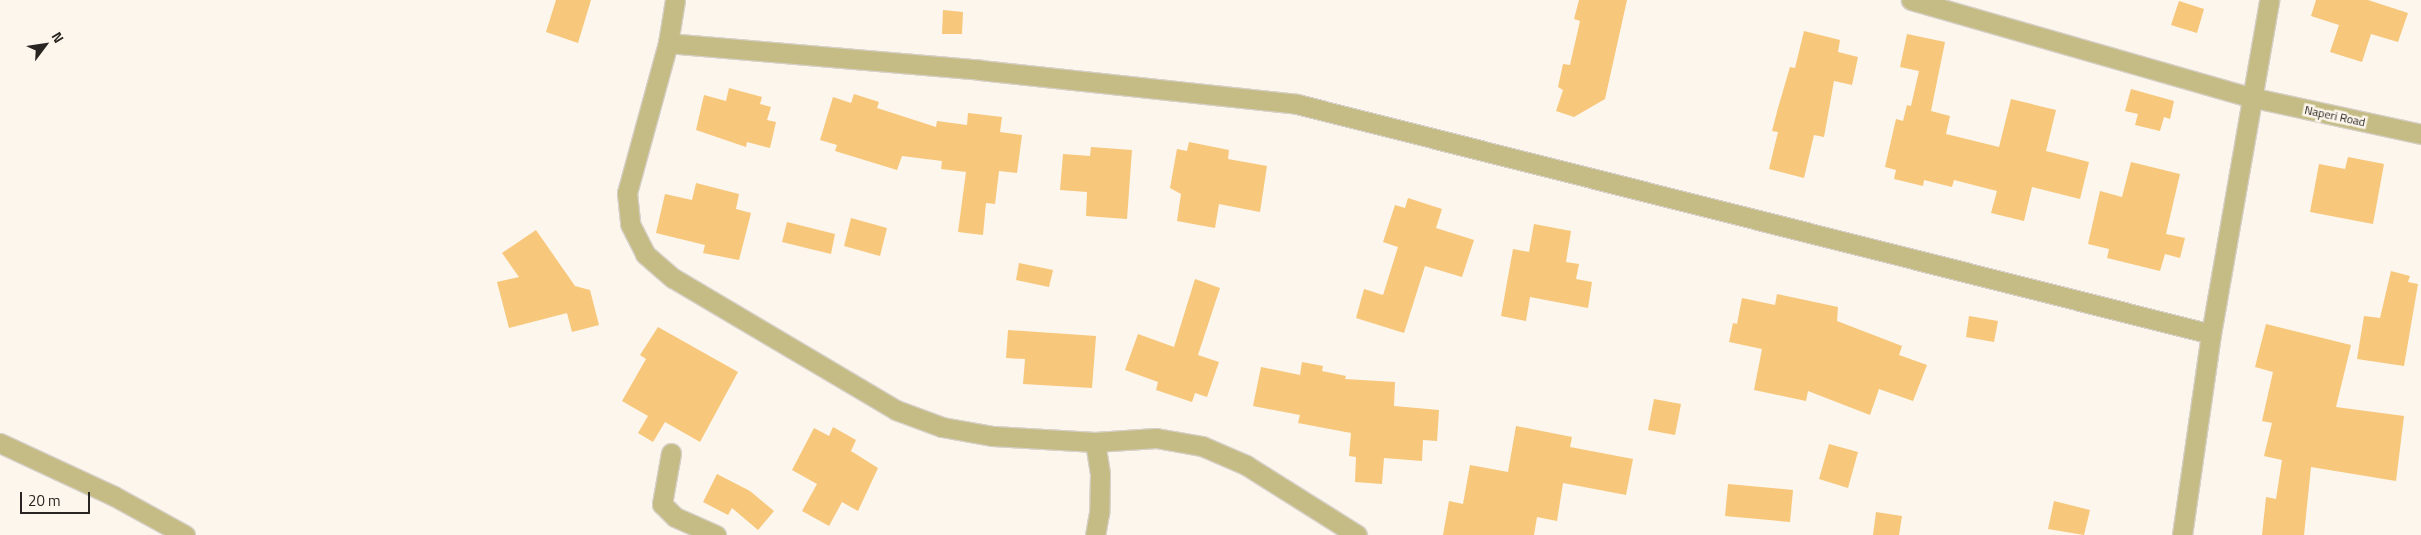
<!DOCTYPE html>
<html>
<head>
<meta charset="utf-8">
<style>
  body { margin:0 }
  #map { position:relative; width:2421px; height:535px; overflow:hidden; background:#fdf6ec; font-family:"Titillium Web",sans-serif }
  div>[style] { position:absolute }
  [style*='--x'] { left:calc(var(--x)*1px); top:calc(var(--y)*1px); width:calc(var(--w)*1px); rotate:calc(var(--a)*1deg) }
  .building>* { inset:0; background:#f7c77c }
  .roads { filter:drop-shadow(1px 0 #d7d0c8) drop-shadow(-1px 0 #d7d0c8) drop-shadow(0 1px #d7d0c8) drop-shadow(0 -1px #d7d0c8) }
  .street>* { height:19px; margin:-9.5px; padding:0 9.5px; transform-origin:9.5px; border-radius:9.5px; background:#c4bc84 }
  span { translate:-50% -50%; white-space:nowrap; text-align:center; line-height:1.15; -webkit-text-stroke:5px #fdf6ec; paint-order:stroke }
  .street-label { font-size:12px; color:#282522 }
  .north { position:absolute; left:20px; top:20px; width:50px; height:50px; -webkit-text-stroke:4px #fdf6ec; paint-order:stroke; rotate:59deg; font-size:14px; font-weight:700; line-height:20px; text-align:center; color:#282522 }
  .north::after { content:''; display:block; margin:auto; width:18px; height:22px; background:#282522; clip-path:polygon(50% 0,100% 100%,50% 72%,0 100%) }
  .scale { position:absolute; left:20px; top:492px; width:70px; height:22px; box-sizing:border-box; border:2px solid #282522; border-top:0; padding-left:6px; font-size:15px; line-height:18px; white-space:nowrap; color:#282522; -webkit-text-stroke:4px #fdf6ec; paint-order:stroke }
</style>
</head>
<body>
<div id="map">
  <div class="building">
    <div style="clip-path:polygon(556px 0,591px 0,578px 43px,546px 32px)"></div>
    <div style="clip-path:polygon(1579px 0,1627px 0,1605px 99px,1574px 117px,1556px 111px,1563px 90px,1558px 87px,1563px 64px,1570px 65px,1580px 21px,1574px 19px)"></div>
    <div style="clip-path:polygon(2316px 0,2368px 0,2408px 13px,2398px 42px,2371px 34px,2362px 62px,2330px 52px,2339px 25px,2311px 16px)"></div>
    <div style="clip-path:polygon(2179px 1px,2204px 9px,2197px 33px,2171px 25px)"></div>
    <div style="clip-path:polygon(943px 10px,963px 12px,962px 34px,942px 34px)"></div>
    <div style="clip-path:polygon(1804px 31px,1840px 40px,1838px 52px,1858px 57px,1852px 85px,1834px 81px,1824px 137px,1814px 135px,1804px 178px,1769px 169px,1778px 132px,1772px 131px,1778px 108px,1790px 67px,1795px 68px)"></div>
    <div style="clip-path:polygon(1907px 34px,1945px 42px,1931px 111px,1950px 116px,1946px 134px,1999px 147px,2011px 99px,2056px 110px,2046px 151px,2089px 162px,2080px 199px,2032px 187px,2024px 221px,1991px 213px,1997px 191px,1954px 180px,1952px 187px,1924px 180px,1923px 186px,1894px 179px,1896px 170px,1885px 167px,1896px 119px,1903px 121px,1907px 105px,1911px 106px,1919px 71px,1900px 67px)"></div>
    <div style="clip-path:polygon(729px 88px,762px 97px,760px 104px,771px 107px,767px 120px,776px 122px,770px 148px,747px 142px,746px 147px,696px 130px,704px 95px,726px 101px)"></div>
    <div style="clip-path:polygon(2131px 89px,2174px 101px,2170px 119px,2164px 117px,2160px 131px,2135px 125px,2138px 114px,2125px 111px)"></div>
    <div style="clip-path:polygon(854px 94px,879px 102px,877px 108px,936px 127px,937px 121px,967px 125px,968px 113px,1002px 117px,1000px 132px,1022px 135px,1017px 173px,999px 171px,995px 204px,986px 203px,983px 235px,958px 232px,966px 172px,941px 169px,942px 161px,902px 156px,897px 170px,835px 151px,837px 145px,820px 140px,833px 97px,851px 103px)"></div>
    <div style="clip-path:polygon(1189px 142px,1229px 150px,1228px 159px,1267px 166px,1260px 212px,1219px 204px,1215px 228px,1177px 221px,1181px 194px,1170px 188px,1177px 149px,1187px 151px)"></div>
    <div style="clip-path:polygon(1091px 147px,1132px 150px,1127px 219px,1086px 216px,1087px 192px,1060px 190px,1063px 154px,1090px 156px)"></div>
    <div style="clip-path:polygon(2348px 157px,2384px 164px,2373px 224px,2310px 212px,2319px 164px,2345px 169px)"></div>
    <div style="clip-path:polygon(2131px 162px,2180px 174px,2166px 234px,2185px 238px,2180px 258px,2165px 254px,2160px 271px,2107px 258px,2109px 249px,2088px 244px,2100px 191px,2122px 197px)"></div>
    <div style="clip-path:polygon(696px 183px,739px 194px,736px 209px,751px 213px,739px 260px,703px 253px,705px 245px,656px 233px,665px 194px,692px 200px)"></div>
    <div style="clip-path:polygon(1408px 198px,1442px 209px,1436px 228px,1474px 240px,1462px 277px,1425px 266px,1404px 333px,1356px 318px,1364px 289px,1383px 295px,1398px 247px,1383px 242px,1395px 205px,1405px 208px)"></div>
    <div style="clip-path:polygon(851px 218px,887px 228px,880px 256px,844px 246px)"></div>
    <div style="clip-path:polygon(787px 222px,835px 234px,831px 254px,782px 242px)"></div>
    <div style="clip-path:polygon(1534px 224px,1571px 231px,1566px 262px,1579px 264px,1576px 279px,1592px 282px,1588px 308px,1530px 297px,1526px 321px,1501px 316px,1513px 249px,1529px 252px)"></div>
    <div style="clip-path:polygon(536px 230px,575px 286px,590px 290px,599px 325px,572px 332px,567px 313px,509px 328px,497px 282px,519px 277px,502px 253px)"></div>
    <div style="clip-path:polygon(1019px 263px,1053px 270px,1049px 287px,1016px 280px)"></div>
    <div style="clip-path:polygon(2391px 271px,2410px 276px,2408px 282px,2418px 284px,2404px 366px,2357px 359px,2364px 316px,2380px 318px)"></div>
    <div style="clip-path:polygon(1195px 279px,1220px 288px,1198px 355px,1219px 362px,1207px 397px,1195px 393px,1192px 402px,1156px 390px,1158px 382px,1125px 370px,1138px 334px,1174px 347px)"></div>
    <div style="clip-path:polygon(1777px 294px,1838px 307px,1837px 321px,1902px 346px,1899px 355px,1927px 365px,1913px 401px,1879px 389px,1870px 415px,1808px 391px,1806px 401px,1754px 390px,1762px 349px,1729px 342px,1733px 323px,1737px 324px,1742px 298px,1775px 305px)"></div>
    <div style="clip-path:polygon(1969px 316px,1998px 321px,1994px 342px,1966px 337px)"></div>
    <div style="clip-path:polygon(2266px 324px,2351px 345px,2336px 407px,2404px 416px,2396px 481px,2311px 467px,2304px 535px,2262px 535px,2266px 497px,2276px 499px,2282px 460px,2264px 456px,2272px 423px,2262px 421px,2273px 372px,2255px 367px)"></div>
    <div style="clip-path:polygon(658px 327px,738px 372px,700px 442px,665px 422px,653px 442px,638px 433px,648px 416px,622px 401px,646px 359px,640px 355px)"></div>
    <div style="clip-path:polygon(1008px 330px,1096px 336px,1092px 388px,1023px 384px,1025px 359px,1006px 358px)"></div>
    <div style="clip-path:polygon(1302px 362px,1323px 366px,1322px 371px,1346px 376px,1345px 379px,1395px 382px,1394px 406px,1439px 410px,1437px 441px,1423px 440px,1422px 461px,1384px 458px,1382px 484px,1355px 482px,1356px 457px,1349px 456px,1351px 433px,1298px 423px,1300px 415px,1253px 406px,1261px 367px,1300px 375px)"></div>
    <div style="clip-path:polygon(1654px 399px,1681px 404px,1675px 435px,1648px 430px)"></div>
    <div style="clip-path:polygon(1516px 426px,1572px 437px,1570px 447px,1633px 459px,1626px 495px,1563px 483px,1557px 521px,1537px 517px,1534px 535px,1443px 535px,1449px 501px,1463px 504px,1470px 465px,1508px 472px)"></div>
    <div style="clip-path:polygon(833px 427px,856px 440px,851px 451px,878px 468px,858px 511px,842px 502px,829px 526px,802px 511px,817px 484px,792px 470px,814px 428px,829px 436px)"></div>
    <div style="clip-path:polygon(1829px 444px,1858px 452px,1848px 488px,1819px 479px)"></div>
    <div style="clip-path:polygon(717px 474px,750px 491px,774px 511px,758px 530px,732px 508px,728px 515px,703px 502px)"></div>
    <div style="clip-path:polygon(1728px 484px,1793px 490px,1790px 522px,1725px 516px)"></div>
    <div style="clip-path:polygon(2054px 501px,2090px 510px,2084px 535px,2048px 529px)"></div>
    <div style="clip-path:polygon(1876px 512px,1902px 516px,1899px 535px,1873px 535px)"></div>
  </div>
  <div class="roads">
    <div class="street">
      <div style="--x:675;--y:0;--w:44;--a:99.2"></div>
      <div style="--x:668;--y:43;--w:156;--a:105.3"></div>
      <div style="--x:627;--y:193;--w:31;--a:84"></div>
      <div style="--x:630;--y:224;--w:34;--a:63"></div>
      <div style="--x:645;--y:254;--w:37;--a:41"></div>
      <div style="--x:673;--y:278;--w:259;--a:30.6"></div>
      <div style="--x:896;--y:410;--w:49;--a:20.3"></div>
      <div style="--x:942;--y:427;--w:52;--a:10"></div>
      <div style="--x:993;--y:436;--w:102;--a:3.4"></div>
      <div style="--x:1095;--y:442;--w:61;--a:-3.8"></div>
      <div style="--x:1156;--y:438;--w:47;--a:9.9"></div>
      <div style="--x:1202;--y:446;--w:48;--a:23.4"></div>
      <div style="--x:1246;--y:465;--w:131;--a:32.2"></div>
      <div style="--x:1911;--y:0;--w:353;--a:16"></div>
      <div style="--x:2250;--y:97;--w:175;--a:12.2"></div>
      <div style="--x:668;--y:43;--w:313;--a:4.9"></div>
      <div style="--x:980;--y:70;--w:319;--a:6.1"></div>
      <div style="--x:1297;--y:104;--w:942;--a:14.12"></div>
      <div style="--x:1095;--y:442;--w:32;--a:81"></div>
      <div style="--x:1100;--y:474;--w:39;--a:91"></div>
      <div style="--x:1099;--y:513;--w:22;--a:100"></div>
      <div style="--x:0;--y:443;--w:126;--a:24.9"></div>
      <div style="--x:114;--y:496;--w:81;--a:28.8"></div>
      <div style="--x:671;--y:453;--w:52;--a:100"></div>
      <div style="--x:662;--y:504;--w:18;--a:45"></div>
      <div style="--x:675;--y:517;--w:45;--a:23.7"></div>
      <div style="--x:2182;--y:535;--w:203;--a:-81.8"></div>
      <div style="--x:2211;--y:334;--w:339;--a:-80.1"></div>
    </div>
  </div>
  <div class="street-label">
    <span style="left:2335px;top:116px;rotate:12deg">Naperi Road</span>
  </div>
  <div class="north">N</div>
  <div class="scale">20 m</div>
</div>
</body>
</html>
